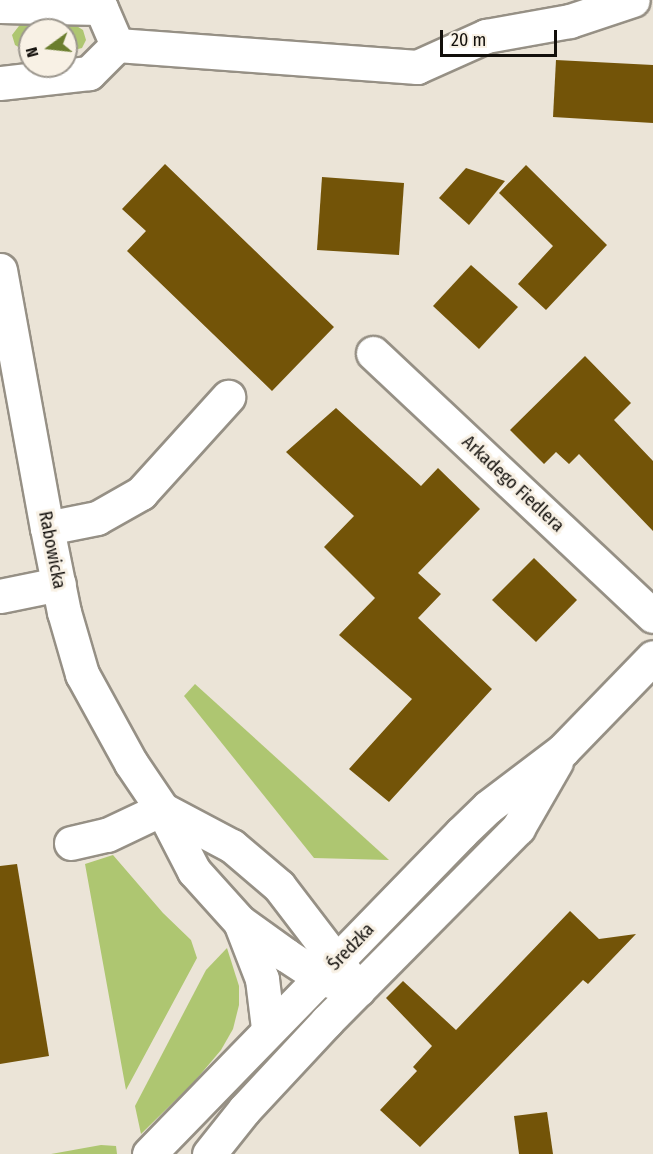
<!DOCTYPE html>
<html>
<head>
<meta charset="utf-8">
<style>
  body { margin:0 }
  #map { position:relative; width:653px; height:1154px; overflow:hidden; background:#ebe4d7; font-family:"Fira Sans Condensed",sans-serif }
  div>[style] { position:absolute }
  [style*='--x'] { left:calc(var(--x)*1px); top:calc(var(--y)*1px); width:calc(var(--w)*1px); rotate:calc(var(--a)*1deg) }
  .green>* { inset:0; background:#aec671 }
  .building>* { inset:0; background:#735408 }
  .roads { filter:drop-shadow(2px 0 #969085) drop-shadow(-2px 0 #969085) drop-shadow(0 2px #969085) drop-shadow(0 -2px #969085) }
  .minor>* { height:33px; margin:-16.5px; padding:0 16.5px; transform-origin:16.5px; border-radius:16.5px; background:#fff }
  span { translate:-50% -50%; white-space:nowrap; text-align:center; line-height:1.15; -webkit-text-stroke:6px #f8f1e5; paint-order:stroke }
  .street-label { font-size:18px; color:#120f0b }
  .north { position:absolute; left:18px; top:18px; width:60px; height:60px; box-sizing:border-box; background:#f8f1e5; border:2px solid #9c978e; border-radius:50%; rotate:255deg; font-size:16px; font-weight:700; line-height:24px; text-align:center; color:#120f0b }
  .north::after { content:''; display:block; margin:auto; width:21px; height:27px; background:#6b7e2e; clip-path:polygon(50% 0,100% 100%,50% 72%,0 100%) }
  .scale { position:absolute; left:440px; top:30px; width:117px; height:27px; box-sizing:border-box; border:3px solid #120f0b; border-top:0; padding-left:8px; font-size:18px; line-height:21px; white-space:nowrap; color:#120f0b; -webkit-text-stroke:4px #f8f1e5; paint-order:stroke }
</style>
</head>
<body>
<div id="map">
  <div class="green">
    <div style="clip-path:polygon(22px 22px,75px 25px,83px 30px,86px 40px,82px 48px,66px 52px,66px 30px,30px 30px,30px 50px,24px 50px,15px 45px,12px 35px)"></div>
    <div style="clip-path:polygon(195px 684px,389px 860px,314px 858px,184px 696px)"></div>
    <div style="clip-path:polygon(113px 855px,163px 913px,191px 940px,197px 958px,126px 1090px,85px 864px)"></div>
    <div style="clip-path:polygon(227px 948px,239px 986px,239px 1005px,233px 1029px,221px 1050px,194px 1082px,141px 1134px,135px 1106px,206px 970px)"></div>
    <div style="clip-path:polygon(101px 1145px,116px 1146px,117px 1154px,51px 1154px)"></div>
  </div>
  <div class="building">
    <div style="clip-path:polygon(556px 60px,653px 65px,653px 123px,553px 117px)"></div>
    <div style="clip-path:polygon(165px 164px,334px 327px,272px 391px,127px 251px,146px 231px,122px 209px)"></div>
    <div style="clip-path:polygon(526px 165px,607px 245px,546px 310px,518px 284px,553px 246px,499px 193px)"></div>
    <div style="clip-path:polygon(466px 168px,505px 181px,469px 225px,439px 198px)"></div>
    <div style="clip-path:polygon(322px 177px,404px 183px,399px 255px,317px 250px)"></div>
    <div style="clip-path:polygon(471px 265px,518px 307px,479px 349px,433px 306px)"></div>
    <div style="clip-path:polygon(585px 356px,631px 403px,614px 420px,653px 461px,653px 531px,579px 454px,569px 464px,556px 452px,544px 464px,510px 430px)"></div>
    <div style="clip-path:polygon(336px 408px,421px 486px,438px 468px,480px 509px,418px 573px,441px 594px,418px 618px,492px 689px,389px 802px,349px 769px,412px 699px,339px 635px,375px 598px,324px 547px,354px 516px,286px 452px)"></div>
    <div style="clip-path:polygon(534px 558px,577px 600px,536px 642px,492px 600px)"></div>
    <div style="clip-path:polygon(17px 864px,49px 1056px,0 1064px,0 866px)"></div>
    <div style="clip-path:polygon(570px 911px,599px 939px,636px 934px,588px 984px,583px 980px,420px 1147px,380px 1110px,417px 1071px,413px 1067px,432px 1046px,386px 998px,403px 981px,456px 1030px)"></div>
    <div style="clip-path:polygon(547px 1112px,553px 1154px,519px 1154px,514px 1116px)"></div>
  </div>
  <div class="roads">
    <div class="minor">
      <div style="--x:0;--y:6;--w:101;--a:1.1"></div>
      <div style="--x:101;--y:8;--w:40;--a:66.6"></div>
      <div style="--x:117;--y:45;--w:40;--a:135"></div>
      <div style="--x:89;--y:73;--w:90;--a:173.6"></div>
      <div style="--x:117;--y:45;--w:301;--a:4.2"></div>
      <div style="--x:417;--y:67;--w:76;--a:-24.2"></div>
      <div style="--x:486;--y:36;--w:85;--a:-10.1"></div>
      <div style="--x:570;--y:21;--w:66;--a:-18.4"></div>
      <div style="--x:0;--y:270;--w:262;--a:79.7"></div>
      <div style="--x:47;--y:528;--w:86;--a:78.6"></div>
      <div style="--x:64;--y:612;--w:65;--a:73.8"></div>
      <div style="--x:82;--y:674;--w:102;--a:61.2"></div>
      <div style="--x:131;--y:763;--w:55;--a:56"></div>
      <div style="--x:162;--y:809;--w:70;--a:62.7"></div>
      <div style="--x:194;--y:871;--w:69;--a:48"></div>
      <div style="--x:240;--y:922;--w:57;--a:35.7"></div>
      <div style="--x:286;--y:955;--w:42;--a:33.3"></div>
      <div style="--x:321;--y:978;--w:39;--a:18"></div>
      <div style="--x:373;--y:353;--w:384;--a:43.2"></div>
      <div style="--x:47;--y:528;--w:51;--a:-11.3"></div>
      <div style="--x:97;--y:518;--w:51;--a:-29.6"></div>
      <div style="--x:141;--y:493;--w:130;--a:-47.8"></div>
      <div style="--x:0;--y:596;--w:60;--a:-11.5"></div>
      <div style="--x:162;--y:809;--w:79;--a:27.9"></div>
      <div style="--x:232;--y:846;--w:62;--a:40.4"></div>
      <div style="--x:279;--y:886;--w:117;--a:52.6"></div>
      <div style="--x:71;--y:843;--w:37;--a:-13"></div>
      <div style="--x:107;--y:835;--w:61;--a:-25.3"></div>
      <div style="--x:240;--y:922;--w:61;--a:68.9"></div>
      <div style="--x:262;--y:979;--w:49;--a:83"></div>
      <div style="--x:149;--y:1154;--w:448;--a:-45.8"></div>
      <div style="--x:461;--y:833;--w:37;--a:-44"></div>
      <div style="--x:488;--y:807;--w:94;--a:-37.2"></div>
      <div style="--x:563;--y:750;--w:129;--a:-45.9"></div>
      <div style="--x:209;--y:1154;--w:56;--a:-51.5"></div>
      <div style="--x:244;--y:1110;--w:122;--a:-47"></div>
      <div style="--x:327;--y:1021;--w:272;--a:-45.3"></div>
      <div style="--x:518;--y:828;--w:76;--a:-60.1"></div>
    </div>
  </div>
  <div class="street-label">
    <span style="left:513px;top:484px;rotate:43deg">Arkadego Fiedlera</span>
    <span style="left:52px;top:550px;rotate:79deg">Rabowicka</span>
    <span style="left:351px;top:947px;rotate:-46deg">Średzka</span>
  </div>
  <div class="north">N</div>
  <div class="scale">20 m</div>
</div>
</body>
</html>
